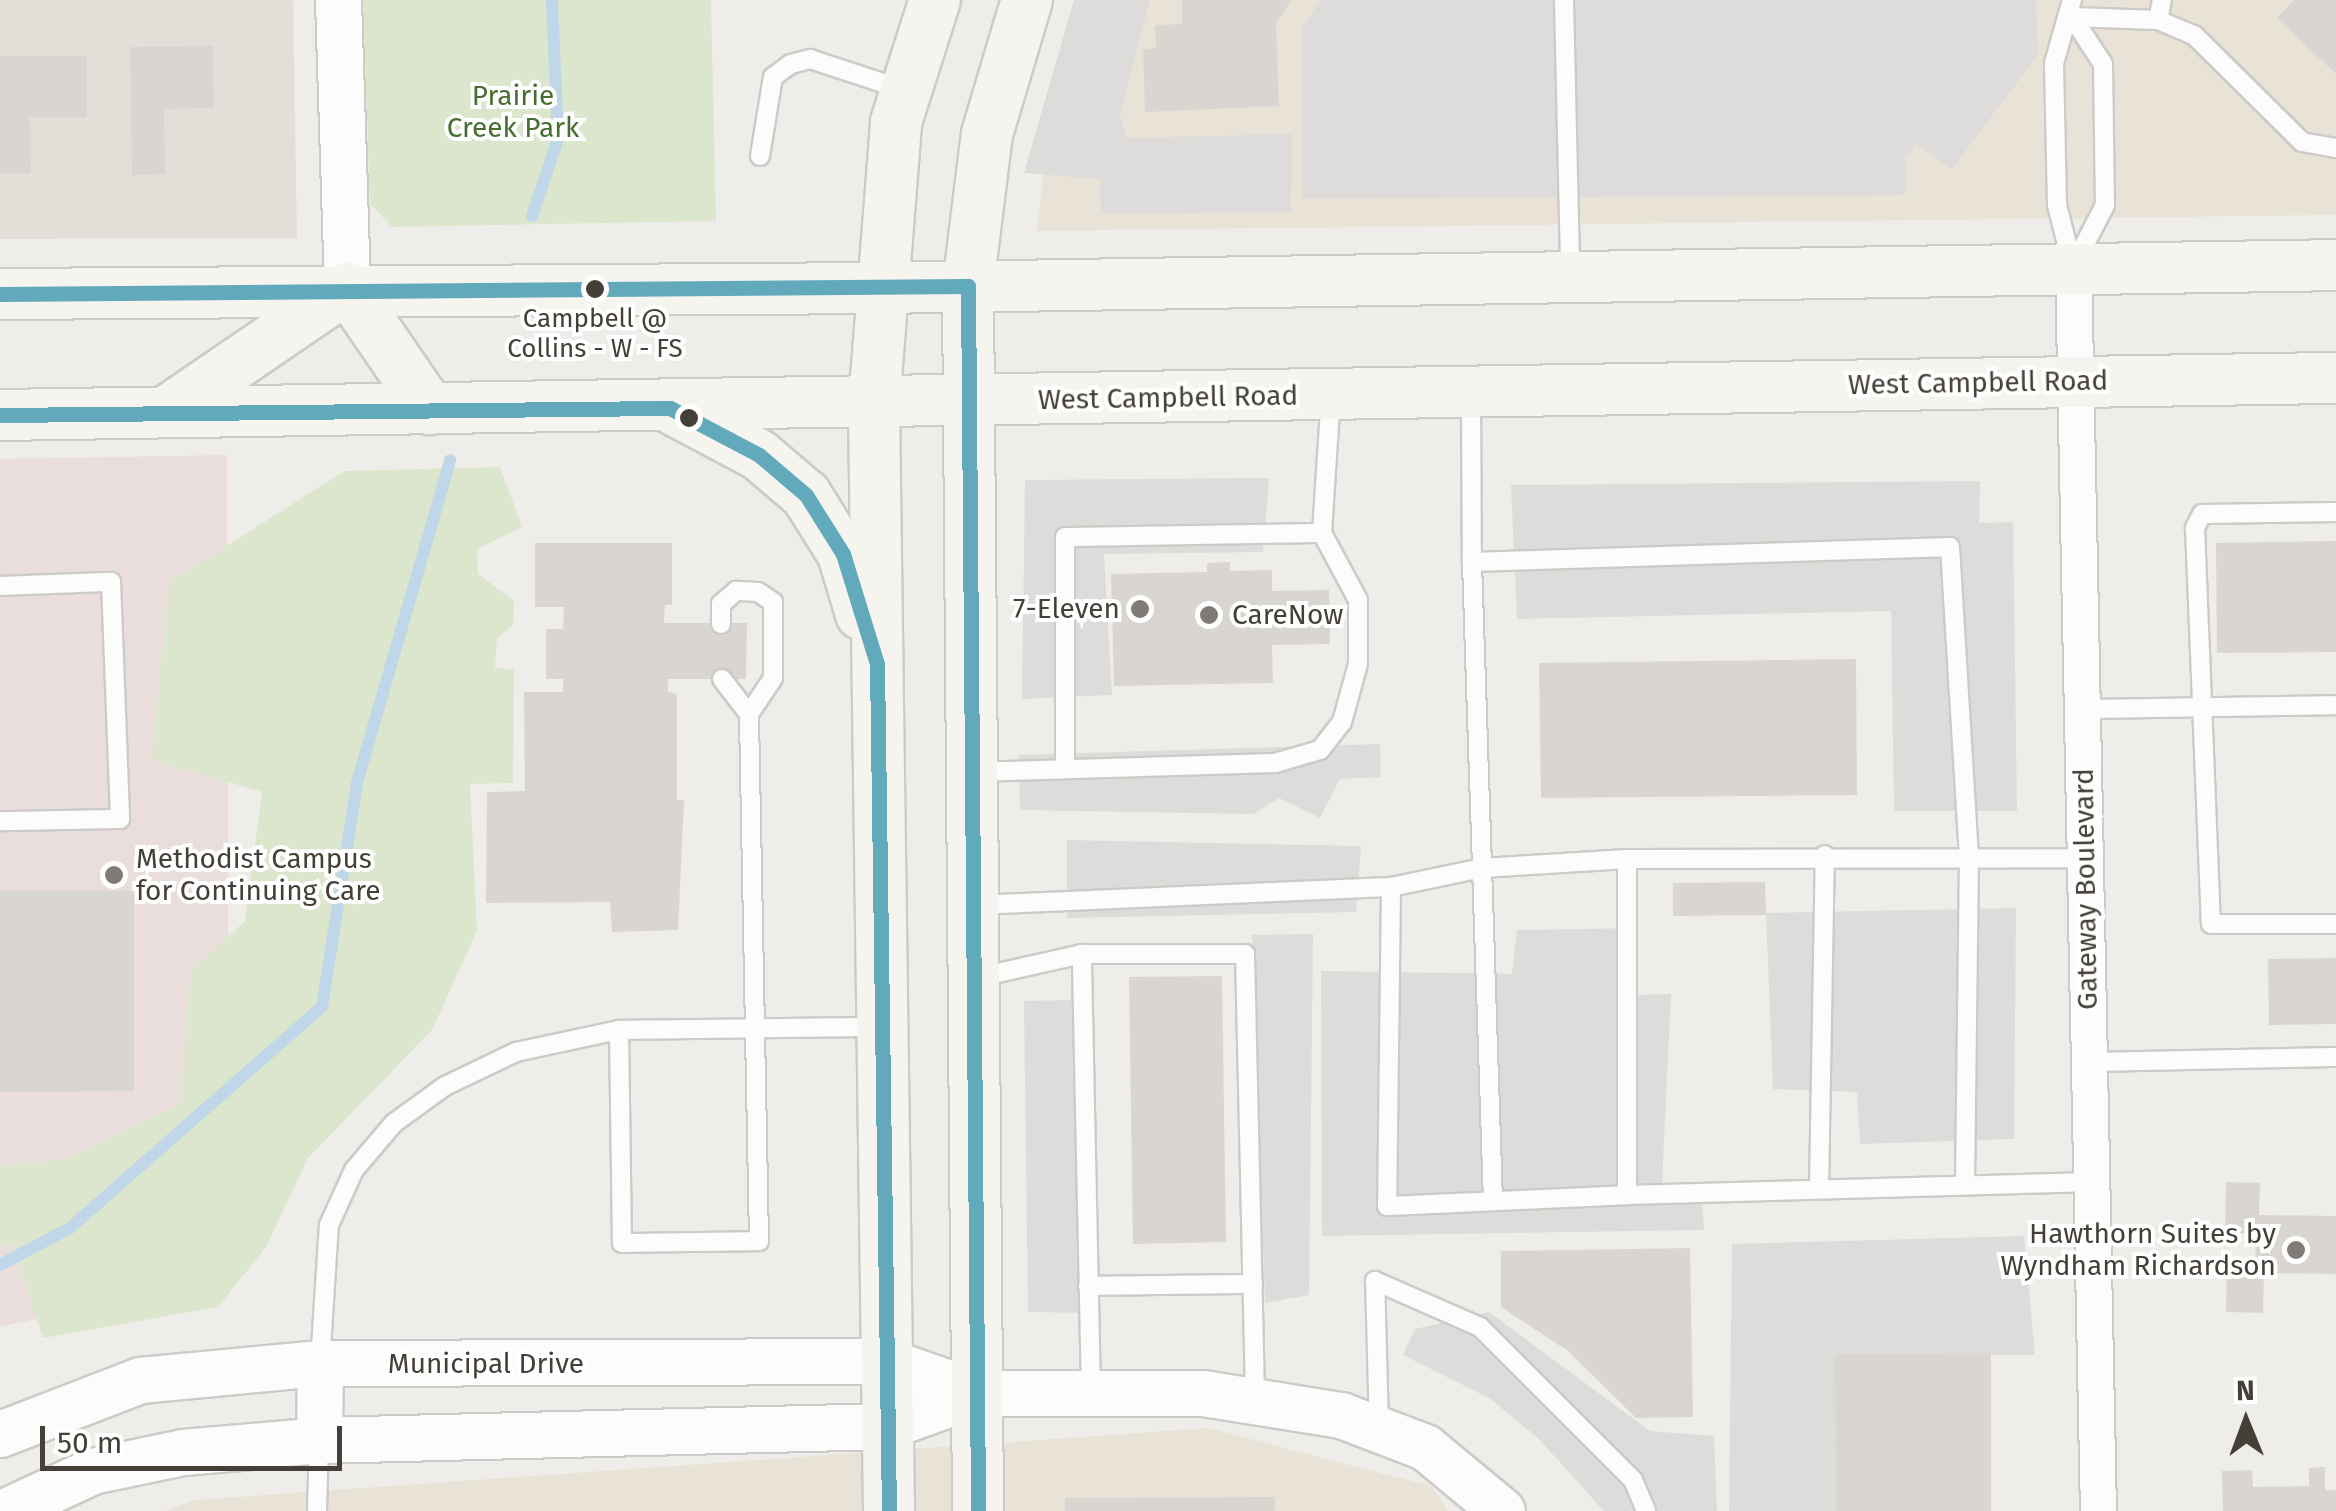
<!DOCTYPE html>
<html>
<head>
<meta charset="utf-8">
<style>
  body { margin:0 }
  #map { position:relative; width:2336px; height:1511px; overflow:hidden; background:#efede9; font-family:"Fira Sans",sans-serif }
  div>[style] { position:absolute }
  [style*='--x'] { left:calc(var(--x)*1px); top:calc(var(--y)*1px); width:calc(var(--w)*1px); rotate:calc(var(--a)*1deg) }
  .residential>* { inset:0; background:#e3dfd8 }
  .commercial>* { inset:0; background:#e9e2d7 }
  .medical>* { inset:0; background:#e9dedb }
  .green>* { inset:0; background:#dce6cc }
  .parking>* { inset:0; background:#dedcda }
  .stream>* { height:12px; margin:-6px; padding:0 6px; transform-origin:6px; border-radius:6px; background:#bfd7e8 }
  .building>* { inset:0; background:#d9d6d2 }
  .roads { filter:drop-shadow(2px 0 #cdcbc7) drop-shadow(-2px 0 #cdcbc7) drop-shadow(0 2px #cdcbc7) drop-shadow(0 -2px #cdcbc7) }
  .service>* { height:18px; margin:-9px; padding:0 9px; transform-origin:9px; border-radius:9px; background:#fdfcfc }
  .minor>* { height:35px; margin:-17.5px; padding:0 17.5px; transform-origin:17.5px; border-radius:17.5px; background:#fdfcfc }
  .tertiary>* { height:45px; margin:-22.5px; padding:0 22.5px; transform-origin:22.5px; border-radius:22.5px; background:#fdfcfc }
  .secondary>* { height:50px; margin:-25px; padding:0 25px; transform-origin:25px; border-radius:25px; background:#f5f4ef }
  .bus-1>* { height:15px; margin:-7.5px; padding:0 7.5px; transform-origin:7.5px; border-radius:7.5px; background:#61a9bb }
  .dots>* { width:28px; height:28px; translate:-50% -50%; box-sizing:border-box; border:5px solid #fff; border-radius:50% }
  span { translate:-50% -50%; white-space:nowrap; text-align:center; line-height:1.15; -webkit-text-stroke:8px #fff; paint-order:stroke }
  .bus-label { font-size:26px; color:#443f37 }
  .park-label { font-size:28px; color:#476e31 }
  .street-label { font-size:28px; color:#443f37 }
  .poi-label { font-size:28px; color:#443f37 }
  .right { translate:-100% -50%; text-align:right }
  .left { translate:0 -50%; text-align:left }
  .north { position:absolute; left:2196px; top:1371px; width:100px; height:100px; -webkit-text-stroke:8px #fff; paint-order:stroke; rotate:359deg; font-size:28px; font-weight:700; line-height:40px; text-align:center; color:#443f37 }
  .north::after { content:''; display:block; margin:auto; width:35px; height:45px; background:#443f37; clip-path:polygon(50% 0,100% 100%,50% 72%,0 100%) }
  .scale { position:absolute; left:40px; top:1426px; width:302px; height:45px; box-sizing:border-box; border:5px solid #443f37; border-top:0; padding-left:12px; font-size:30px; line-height:35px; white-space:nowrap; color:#443f37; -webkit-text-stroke:8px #fff; paint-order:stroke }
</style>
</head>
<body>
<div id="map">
  <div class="residential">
    <div style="clip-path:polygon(0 0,293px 0,297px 238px,0 239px)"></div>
  </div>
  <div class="commercial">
    <div style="clip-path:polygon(1078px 0,2336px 0,2336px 215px,1037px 231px,1052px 94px)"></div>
    <div style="clip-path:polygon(1208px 1428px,1431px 1486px,1448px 1511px,165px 1511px,195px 1500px)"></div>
  </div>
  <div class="medical">
    <div style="clip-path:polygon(227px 455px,229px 1291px,150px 1293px,0 1327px,0 459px)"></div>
  </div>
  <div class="green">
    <div style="clip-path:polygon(363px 0,711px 0,716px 221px,392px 227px,370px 204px)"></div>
    <div style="clip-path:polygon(500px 467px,522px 527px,477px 549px,478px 574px,514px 601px,513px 625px,497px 638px,495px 668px,514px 670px,513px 783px,470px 784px,477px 931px,432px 1030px,308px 1158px,266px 1247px,218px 1307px,43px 1338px,12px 1243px,0 1248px,0 1166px,63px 1160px,180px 1105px,191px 971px,245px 921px,262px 792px,152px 760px,169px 583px,344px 471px)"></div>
  </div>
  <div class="parking">
    <div style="clip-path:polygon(1074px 0,1150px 0,1120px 114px,1127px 138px,1292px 134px,1291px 212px,1101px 214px,1100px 179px,1024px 173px)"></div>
    <div style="clip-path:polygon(1320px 0,2036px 0,2038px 55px,1952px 169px,1916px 144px,1905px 159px,1905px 195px,1303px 199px,1302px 29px)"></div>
    <div style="clip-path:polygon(1269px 478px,1263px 552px,1104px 554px,1112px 695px,1022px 699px,1025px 480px)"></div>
    <div style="clip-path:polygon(1980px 481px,1979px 523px,2013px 522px,2017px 811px,1894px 811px,1891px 611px,1517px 619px,1511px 485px)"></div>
    <div style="clip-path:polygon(1380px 744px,1381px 777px,1340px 779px,1320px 818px,1279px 798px,1253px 814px,1020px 810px,1018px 755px)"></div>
    <div style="clip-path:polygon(1067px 840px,1361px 846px,1356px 912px,1067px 918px)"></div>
    <div style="clip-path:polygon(2016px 908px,2014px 1139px,1860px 1144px,1857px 1092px,1773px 1089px,1766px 913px)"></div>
    <div style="clip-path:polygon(1634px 928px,1631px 995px,1671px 994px,1662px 1184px,1701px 1185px,1704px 1230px,1322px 1236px,1321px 971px,1512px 974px,1517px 930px)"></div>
    <div style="clip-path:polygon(1313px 934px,1309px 1295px,1265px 1303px,1252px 935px)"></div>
    <div style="clip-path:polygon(1076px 1000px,1092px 1313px,1028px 1312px,1024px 1001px)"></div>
    <div style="clip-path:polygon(2024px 1236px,2035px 1355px,1857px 1354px,1860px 1511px,1729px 1511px,1732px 1244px)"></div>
    <div style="clip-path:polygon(1489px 1312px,1650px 1431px,1714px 1436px,1717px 1511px,1604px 1511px,1538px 1438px,1489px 1398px,1403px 1355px,1415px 1329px)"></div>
  </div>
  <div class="stream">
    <div style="--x:532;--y:216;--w:81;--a:-71.3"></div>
    <div style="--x:558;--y:139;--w:139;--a:-92.5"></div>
    <div style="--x:0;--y:1265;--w:79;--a:-27.9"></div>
    <div style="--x:70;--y:1228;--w:335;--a:-41.3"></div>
    <div style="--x:322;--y:1007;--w:227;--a:-81.1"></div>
    <div style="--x:357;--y:783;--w:336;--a:-73.9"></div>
  </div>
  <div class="building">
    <div style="clip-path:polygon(1182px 0,1292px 0,1276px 23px,1279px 106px,1145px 112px,1143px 49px,1156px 48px,1155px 25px,1182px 24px)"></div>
    <div style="clip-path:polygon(2294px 0,2336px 0,2336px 74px,2277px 18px)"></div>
    <div style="clip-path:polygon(213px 46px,214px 108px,164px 109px,165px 174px,132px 175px,130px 47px)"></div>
    <div style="clip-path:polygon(0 56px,87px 56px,87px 117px,30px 117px,31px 173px,0 173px)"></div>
    <div style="clip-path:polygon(2336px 541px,2336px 652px,2217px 653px,2216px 543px)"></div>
    <div style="clip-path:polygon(535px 543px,672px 543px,672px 605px,665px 605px,664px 623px,747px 623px,746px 679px,668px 679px,668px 692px,677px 694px,677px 800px,684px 800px,678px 930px,612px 932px,610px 902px,486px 903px,487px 792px,525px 791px,524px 692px,563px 692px,563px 679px,546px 679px,546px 629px,563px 629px,564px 607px,535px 607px)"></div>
    <div style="clip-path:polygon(1230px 562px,1230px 571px,1272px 570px,1272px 591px,1329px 590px,1330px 644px,1272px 645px,1273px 683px,1114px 686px,1111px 574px,1207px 572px,1207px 563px)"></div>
    <div style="clip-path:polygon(1856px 659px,1857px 795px,1541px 798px,1539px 663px)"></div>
    <div style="clip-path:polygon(1765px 882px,1766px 915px,1673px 916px,1673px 883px)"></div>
    <div style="clip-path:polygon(0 891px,134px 891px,134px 1091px,0 1092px)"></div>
    <div style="clip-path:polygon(2336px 958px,2336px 1024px,2269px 1025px,2268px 959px)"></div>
    <div style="clip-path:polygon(1222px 976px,1226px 1242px,1133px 1244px,1129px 977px)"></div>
    <div style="clip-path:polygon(2226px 1182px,2260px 1183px,2259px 1215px,2336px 1216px,2336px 1274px,2264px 1273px,2263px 1313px,2226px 1312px,2227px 1266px,2255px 1267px,2256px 1233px,2225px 1233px)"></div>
    <div style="clip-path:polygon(1690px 1248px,1693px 1417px,1636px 1418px,1568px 1351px,1501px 1307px,1501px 1251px)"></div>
    <div style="clip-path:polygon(1991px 1353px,1991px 1511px,1836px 1511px,1835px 1354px)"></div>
    <div style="clip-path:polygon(2325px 1467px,2325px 1490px,2336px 1490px,2336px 1511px,2223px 1511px,2222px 1471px,2252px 1470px,2253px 1487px,2309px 1486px,2309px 1468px)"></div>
    <div style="clip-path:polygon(1275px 1497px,1275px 1511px,1065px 1511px,1065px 1498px)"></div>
  </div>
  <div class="roads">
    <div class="service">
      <div style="--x:1564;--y:0;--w:274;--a:88.7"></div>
      <div style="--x:2072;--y:0;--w:66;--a:105.9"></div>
      <div style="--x:2054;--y:63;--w:142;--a:88.8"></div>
      <div style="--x:2057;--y:205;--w:61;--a:75.7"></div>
      <div style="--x:2072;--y:17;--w:86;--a:2"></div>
      <div style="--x:2158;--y:20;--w:39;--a:23"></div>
      <div style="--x:2194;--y:35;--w:152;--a:44.7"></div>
      <div style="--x:2302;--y:142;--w:35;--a:10"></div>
      <div style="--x:2072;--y:17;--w:56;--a:56.6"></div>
      <div style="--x:2103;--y:64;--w:141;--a:89.2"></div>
      <div style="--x:2105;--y:205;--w:68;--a:117.3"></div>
      <div style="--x:2158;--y:20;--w:20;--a:-79"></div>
      <div style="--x:760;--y:156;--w:80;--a:-80.7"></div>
      <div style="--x:773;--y:77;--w:22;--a:-36"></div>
      <div style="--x:791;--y:64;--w:20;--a:-15"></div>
      <div style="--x:810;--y:59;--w:96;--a:18.2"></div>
      <div style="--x:1471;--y:393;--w:169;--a:89.7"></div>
      <div style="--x:1472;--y:562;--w:478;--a:-1.8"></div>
      <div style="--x:1950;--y:547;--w:311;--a:86.5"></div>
      <div style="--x:1969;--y:857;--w:328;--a:90.7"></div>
      <div style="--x:2336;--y:512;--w:134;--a:179.1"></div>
      <div style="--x:2202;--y:514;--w:16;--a:117"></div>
      <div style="--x:2195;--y:528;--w:396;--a:87.7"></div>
      <div style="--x:2211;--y:924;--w:125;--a:0"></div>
      <div style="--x:1322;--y:533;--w:138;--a:-86.3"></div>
      <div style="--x:1472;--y:562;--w:639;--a:88.12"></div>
      <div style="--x:0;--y:586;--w:111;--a:-2.1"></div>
      <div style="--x:111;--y:582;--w:237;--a:87.8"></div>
      <div style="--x:120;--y:819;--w:120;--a:179"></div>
      <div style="--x:722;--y:679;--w:44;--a:52.4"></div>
      <div style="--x:2083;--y:709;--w:253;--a:-0.9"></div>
      <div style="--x:973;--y:772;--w:302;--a:-1.7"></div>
      <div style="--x:1275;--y:763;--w:47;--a:-16.1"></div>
      <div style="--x:1320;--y:750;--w:36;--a:-52"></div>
      <div style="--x:1342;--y:722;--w:60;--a:-74.6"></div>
      <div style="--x:1358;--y:664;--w:64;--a:-90"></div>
      <div style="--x:1358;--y:600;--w:76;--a:-118.2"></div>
      <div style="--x:1322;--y:533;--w:257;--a:179.1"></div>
      <div style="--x:1065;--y:537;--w:232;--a:90"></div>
      <div style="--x:1391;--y:887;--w:93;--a:-11.8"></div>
      <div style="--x:1482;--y:868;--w:145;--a:-3.6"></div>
      <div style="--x:974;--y:905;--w:417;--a:-2.5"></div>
      <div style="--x:1391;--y:887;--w:319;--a:90.7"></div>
      <div style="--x:1387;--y:1206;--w:240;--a:-2.6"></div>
      <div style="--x:1627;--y:1195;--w:336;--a:-90"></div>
      <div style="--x:1627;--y:859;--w:459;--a:-0.1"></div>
      <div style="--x:975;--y:978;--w:110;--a:-12.6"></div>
      <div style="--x:619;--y:1030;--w:213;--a:89.2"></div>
      <div style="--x:622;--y:1243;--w:137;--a:-0.8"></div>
      <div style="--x:759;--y:1241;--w:527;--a:-91.09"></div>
      <div style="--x:749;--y:714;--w:43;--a:-56.3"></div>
      <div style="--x:773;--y:678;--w:76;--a:-90"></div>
      <div style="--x:773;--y:602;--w:18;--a:-146"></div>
      <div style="--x:758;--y:592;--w:22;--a:-177"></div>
      <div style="--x:736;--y:591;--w:20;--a:139"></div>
      <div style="--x:721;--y:604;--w:20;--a:90"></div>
      <div style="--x:2090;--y:1062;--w:246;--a:-1.2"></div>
      <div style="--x:1819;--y:1189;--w:334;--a:-89"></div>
      <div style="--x:1627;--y:1195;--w:465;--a:-1.6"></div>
      <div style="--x:1088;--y:1286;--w:165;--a:-0.7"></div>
      <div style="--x:320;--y:1363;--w:138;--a:-86.3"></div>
      <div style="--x:329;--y:1225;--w:60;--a:-65.6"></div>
      <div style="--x:354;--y:1170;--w:62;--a:-49.6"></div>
      <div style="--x:394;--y:1123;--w:63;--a:-36"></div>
      <div style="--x:445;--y:1086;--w:79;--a:-25.6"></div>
      <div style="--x:516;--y:1052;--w:105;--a:-12.1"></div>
      <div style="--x:619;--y:1030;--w:261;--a:-0.7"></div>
      <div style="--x:1091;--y:1393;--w:439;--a:-91.2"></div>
      <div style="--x:1082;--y:954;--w:163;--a:0"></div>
      <div style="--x:1245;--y:954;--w:444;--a:88.7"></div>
      <div style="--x:1379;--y:1429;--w:148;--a:-91.5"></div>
      <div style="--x:1375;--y:1281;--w:115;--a:23.7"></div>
      <div style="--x:1480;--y:1327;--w:216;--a:45"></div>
      <div style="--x:1633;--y:1480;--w:34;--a:67"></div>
      <div style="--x:317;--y:1511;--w:71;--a:-88.4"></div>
    </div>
    <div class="minor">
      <div style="--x:2073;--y:268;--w:1243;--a:88.85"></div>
    </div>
    <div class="tertiary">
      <div style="--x:338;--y:0;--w:288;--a:88.2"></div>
      <div style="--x:0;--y:1434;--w:150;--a:-21.1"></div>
      <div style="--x:140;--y:1380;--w:181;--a:-5.4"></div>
      <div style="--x:320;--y:1363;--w:566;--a:-0.2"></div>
      <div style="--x:886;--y:1361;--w:97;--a:19.2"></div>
      <div style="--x:978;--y:1393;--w:225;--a:0"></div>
      <div style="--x:1203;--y:1393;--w:140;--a:9.1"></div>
      <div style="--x:1341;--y:1415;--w:90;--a:20.9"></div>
      <div style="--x:1425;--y:1447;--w:100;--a:39.7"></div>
      <div style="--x:319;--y:1440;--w:77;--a:-89.3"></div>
      <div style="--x:6;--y:1511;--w:95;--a:-24.9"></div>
      <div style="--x:92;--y:1471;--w:93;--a:-11.8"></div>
      <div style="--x:183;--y:1452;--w:137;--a:-5"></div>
      <div style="--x:319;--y:1440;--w:568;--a:-1.41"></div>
      <div style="--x:887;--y:1426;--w:97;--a:-19.9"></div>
    </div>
    <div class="secondary">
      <div style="--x:347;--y:288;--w:147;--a:55.6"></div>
      <div style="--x:0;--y:294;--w:879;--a:-0.39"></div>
      <div style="--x:879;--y:288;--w:1457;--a:-0.9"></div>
      <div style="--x:674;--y:410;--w:96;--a:27.9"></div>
      <div style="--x:759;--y:455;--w:62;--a:40.4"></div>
      <div style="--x:806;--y:495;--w:70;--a:57.9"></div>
      <div style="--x:843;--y:554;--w:63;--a:73.3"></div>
      <div style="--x:167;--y:411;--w:218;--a:-34.3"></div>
      <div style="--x:0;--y:415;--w:2336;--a:-0.91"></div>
      <div style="--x:889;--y:1511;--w:1107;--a:-90.78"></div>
      <div style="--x:874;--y:404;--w:283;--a:-85.5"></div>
      <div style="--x:896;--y:122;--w:128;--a:-72.3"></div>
      <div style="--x:978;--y:1511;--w:1225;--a:-90.47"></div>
      <div style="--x:968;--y:286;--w:153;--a:-82.9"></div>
      <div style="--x:987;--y:134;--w:140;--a:-73.4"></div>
    </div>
  </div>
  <div class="bus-1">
    <div style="--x:0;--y:294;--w:968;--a:-0.47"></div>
    <div style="--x:968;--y:286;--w:1225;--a:89.53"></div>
    <div style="--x:0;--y:415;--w:670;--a:-0.6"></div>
    <div style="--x:670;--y:408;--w:101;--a:27.8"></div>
    <div style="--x:759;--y:455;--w:62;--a:40.4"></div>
    <div style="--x:806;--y:495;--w:70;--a:57.9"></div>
    <div style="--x:843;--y:554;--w:115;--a:72.8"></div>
    <div style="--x:877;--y:664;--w:847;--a:89.19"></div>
  </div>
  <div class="dots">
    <div style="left:595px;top:289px;background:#443f37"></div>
    <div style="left:689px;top:418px;background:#443f37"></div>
    <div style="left:1140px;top:609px;background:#807c75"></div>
    <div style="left:1209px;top:615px;background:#807c75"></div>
    <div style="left:114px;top:875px;background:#807c75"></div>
    <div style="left:2296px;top:1250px;background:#807c75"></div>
  </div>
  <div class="bus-label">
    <span style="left:595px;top:334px">Campbell @<br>Collins - W - FS</span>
  </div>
  <div class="park-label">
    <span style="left:513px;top:112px">Prairie<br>Creek Park</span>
  </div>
  <div class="street-label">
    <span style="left:1978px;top:383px;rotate:-1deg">West Campbell Road</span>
    <span style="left:1168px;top:398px;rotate:-1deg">West Campbell Road</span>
    <span style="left:2086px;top:889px;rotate:-91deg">Gateway Boulevard</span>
    <span style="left:486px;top:1364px">Municipal Drive</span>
  </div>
  <div class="poi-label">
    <span class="right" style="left:1120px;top:609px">7-Eleven</span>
    <span class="left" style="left:1232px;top:615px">CareNow</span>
    <span class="left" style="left:136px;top:875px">Methodist Campus<br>for Continuing Care</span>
    <span class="right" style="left:2276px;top:1250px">Hawthorn Suites by<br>Wyndham Richardson</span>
  </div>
  <div class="north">N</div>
  <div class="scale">50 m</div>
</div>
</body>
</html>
